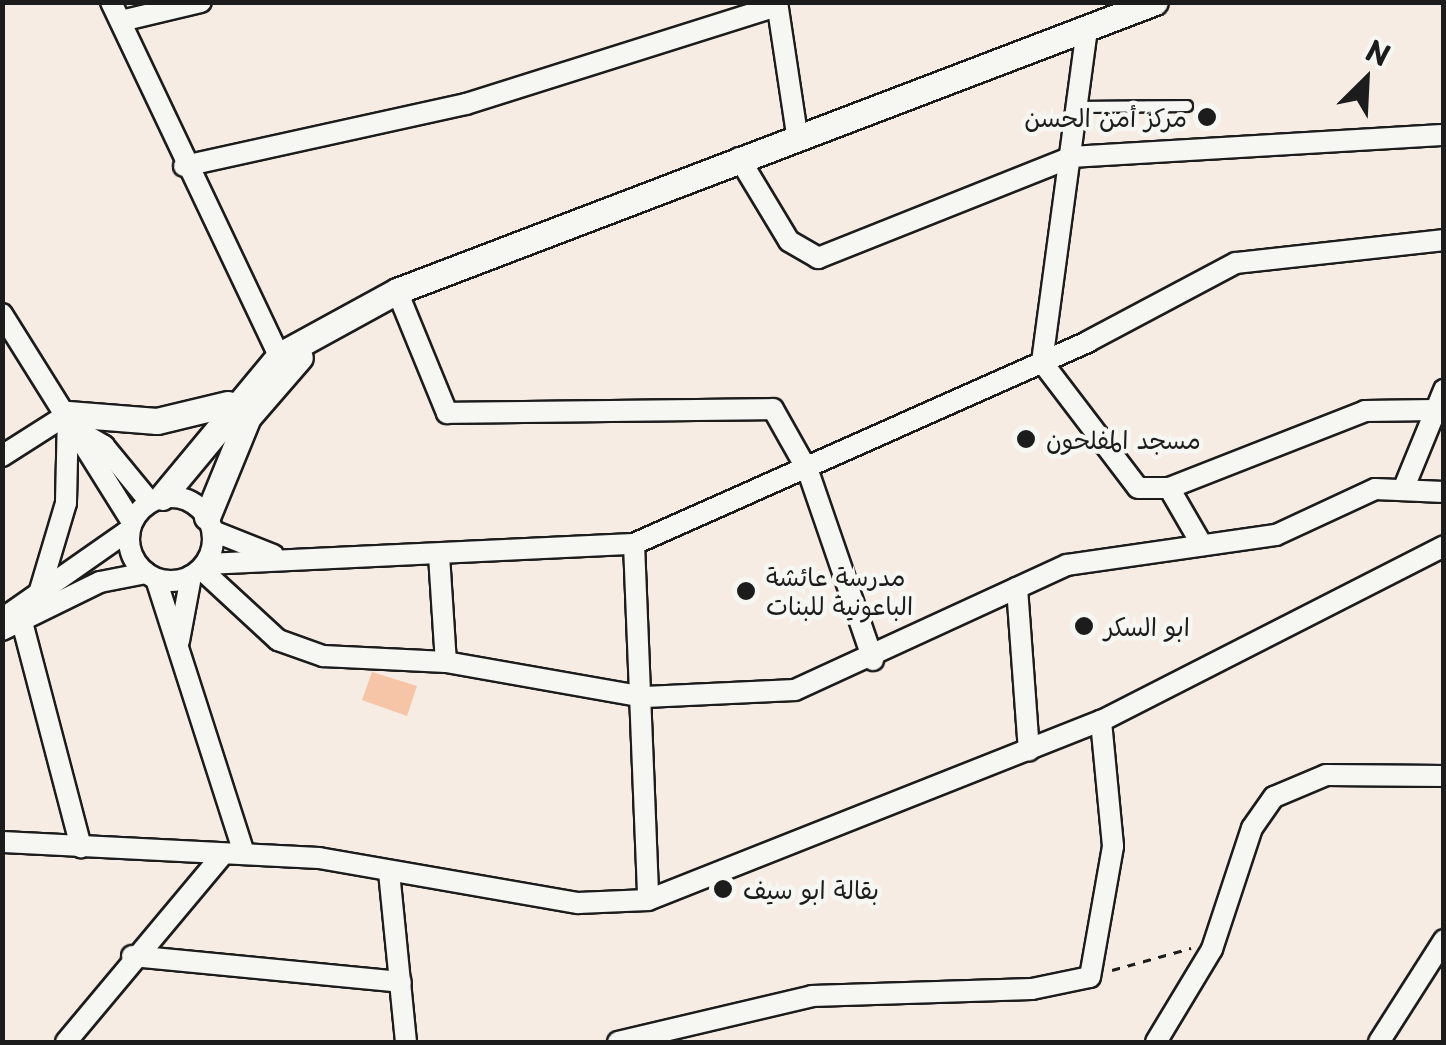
<!DOCTYPE html>
<html>
<head>
<meta charset="utf-8">
<style>
  body { margin:0 }
  #map { position:relative; width:1446px; height:1045px; overflow:hidden; background:#f6ece3; font-family:"Playpen Sans","Playpen Sans Arabic",sans-serif }
  div>[style] { position:absolute }
  [style*='--x'] { left:calc(var(--x)*1px); top:calc(var(--y)*1px); width:calc(var(--w)*1px); rotate:calc(var(--a)*1deg) }
  .building>* { inset:0; background:#f6c4a7 }
  .path>* { height:2.5px; margin-top:-1.25px; transform-origin:0; background:repeating-linear-gradient(90deg,#1c1c1c 0 8px,transparent 0 16px) }
  .roads { filter:drop-shadow(2px 0 #1c1c1c) drop-shadow(-2px 0 #1c1c1c) drop-shadow(0 2px #1c1c1c) drop-shadow(0 -2px #1c1c1c) }
  .service>* { height:10px; margin:-5px; padding:0 5px; transform-origin:5px; border-radius:5px; background:#f6f6f2 }
  .minor>* { height:20px; margin:-10px; padding:0 10px; transform-origin:10px; border-radius:10px; background:#f6f6f2 }
  .minor>.ring { margin:-10px; padding:0; box-sizing:content-box; background:none; border:20px solid #f6f6f2; border-radius:50% }
  .tertiary>* { height:25px; margin:-12.5px; padding:0 12.5px; transform-origin:12.5px; border-radius:12.5px; background:#f6f6f2 }
  .dots>* { width:28px; height:28px; translate:-50% -50%; box-sizing:border-box; border:5px solid #f6f6f2; border-radius:50% }
  span { translate:-50% -50%; white-space:nowrap; text-align:center; line-height:1.15; -webkit-text-stroke:9px #f6f6f2; paint-order:stroke }
  .poi-label { font-size:25px; color:#1c1c1c }
  .right { translate:-100% -50%; text-align:right }
  .left { translate:0 -50%; text-align:left }
  .frame { position:absolute; inset:0; border:5px solid #1c1c1c; pointer-events:none }
  .north { position:absolute; left:1316px; top:30px; width:100px; height:100px; -webkit-text-stroke:8px #f6f6f2; paint-order:stroke; rotate:24deg; font-size:28px; font-weight:700; line-height:40px; text-align:center; color:#1c1c1c }
  .north::after { content:''; display:block; margin:auto; width:35px; height:45px; background:#1c1c1c; clip-path:polygon(50% 0,100% 100%,50% 72%,0 100%) }
</style>
</head>
<body>
<div id="map">
  <div class="building">
    <div style="clip-path:polygon(372px 672px,417px 686px,407px 716px,362px 700px)"></div>
  </div>
  <div class="path">
    <div style="--x:1112;--y:970;--w:82;--a:-15.6"></div>
  </div>
  <div class="roads">
    <div class="service">
      <div style="--x:1081;--y:107;--w:106;--a:-0.5"></div>
    </div>
    <div class="minor">
      <div style="--x:111;--y:2;--w:403;--a:64.6"></div>
      <div style="--x:777;--y:2;--w:134;--a:81.4"></div>
      <div style="--x:121;--y:21;--w:82;--a:-13.4"></div>
      <div style="--x:1087;--y:29;--w:336;--a:97.7"></div>
      <div style="--x:1042;--y:362;--w:158;--a:52.7"></div>
      <div style="--x:1138;--y:488;--w:31;--a:0"></div>
      <div style="--x:1169;--y:488;--w:66;--a:59.9"></div>
      <div style="--x:739;--y:158;--w:97;--a:58.9"></div>
      <div style="--x:789;--y:241;--w:34;--a:30"></div>
      <div style="--x:818;--y:258;--w:273;--a:-21.7"></div>
      <div style="--x:1072;--y:157;--w:373;--a:-3.4"></div>
      <div style="--x:184;--y:166;--w:289;--a:-12.4"></div>
      <div style="--x:466;--y:104;--w:326;--a:-17.5"></div>
      <div style="--x:397;--y:291;--w:132;--a:67.7"></div>
      <div style="--x:447;--y:413;--w:326;--a:-0.7"></div>
      <div style="--x:773;--y:409;--w:71;--a:60.6"></div>
      <div style="--x:808;--y:471;--w:200;--a:71"></div>
      <div style="--x:2;--y:314;--w:245;--a:58"></div>
      <div style="--x:80;--y:432;--w:28;--a:30"></div>
      <div style="--x:104;--y:446;--w:72;--a:50.6"></div>
      <div style="--x:2;--y:456;--w:78;--a:-32.5"></div>
      <div style="--x:68;--y:414;--w:89;--a:91.3"></div>
      <div style="--x:66;--y:503;--w:91;--a:106.6"></div>
      <div style="--x:1405;--y:485;--w:103;--a:-67.7"></div>
      <div style="--x:1169;--y:488;--w:211;--a:-21.4"></div>
      <div style="--x:1365;--y:411;--w:70;--a:-0.8"></div>
      <div class="ring" style="left:129px;top:497px;width:64px;height:64px"></div>
      <div style="--x:213;--y:531;--w:65;--a:21.8"></div>
      <div style="--x:634;--y:544;--w:356;--a:87.7"></div>
      <div style="--x:439;--y:555;--w:107;--a:86.3"></div>
      <div style="--x:206;--y:564;--w:428;--a:-2.7"></div>
      <div style="--x:634;--y:544;--w:498;--a:-24"></div>
      <div style="--x:1089;--y:341;--w:166;--a:-28"></div>
      <div style="--x:1236;--y:263;--w:209;--a:-6.3"></div>
      <div style="--x:201;--y:569;--w:105;--a:42.7"></div>
      <div style="--x:278;--y:640;--w:48;--a:19.6"></div>
      <div style="--x:323;--y:656;--w:123;--a:2.8"></div>
      <div style="--x:446;--y:662;--w:202;--a:10"></div>
      <div style="--x:645;--y:697;--w:150;--a:-2.7"></div>
      <div style="--x:795;--y:690;--w:299;--a:-24.7"></div>
      <div style="--x:1067;--y:565;--w:211;--a:-8.2"></div>
      <div style="--x:1276;--y:535;--w:109;--a:-24.9"></div>
      <div style="--x:1375;--y:489;--w:69;--a:2.5"></div>
      <div style="--x:156;--y:579;--w:288;--a:72.2"></div>
      <div style="--x:1017;--y:588;--w:163;--a:85.8"></div>
      <div style="--x:2;--y:619;--w:155;--a:-35"></div>
      <div style="--x:22;--y:622;--w:233;--a:75.3"></div>
      <div style="--x:2;--y:630;--w:109;--a:-26.1"></div>
      <div style="--x:100;--y:582;--w:47;--a:-11.1"></div>
      <div style="--x:179;--y:641;--w:66;--a:-79.5"></div>
      <div style="--x:2;--y:842;--w:317;--a:2.9"></div>
      <div style="--x:319;--y:858;--w:263;--a:9.9"></div>
      <div style="--x:578;--y:903;--w:70;--a:-2.5"></div>
      <div style="--x:648;--y:900;--w:487;--a:-21.6"></div>
      <div style="--x:1101;--y:721;--w:385;--a:-27"></div>
      <div style="--x:389;--y:872;--w:171;--a:84.3"></div>
      <div style="--x:132;--y:956;--w:270;--a:5.5"></div>
      <div style="--x:66;--y:1042;--w:245;--a:-50.1"></div>
      <div style="--x:618;--y:1042;--w:199;--a:-13.3"></div>
      <div style="--x:812;--y:996;--w:220;--a:-1.8"></div>
      <div style="--x:1032;--y:989;--w:59;--a:-11.7"></div>
      <div style="--x:1090;--y:977;--w:133;--a:-80"></div>
      <div style="--x:1113;--y:846;--w:126;--a:-95.5"></div>
      <div style="--x:1156;--y:1042;--w:109;--a:-58.9"></div>
      <div style="--x:1212;--y:949;--w:127;--a:-71.7"></div>
      <div style="--x:1252;--y:828;--w:38;--a:-55"></div>
      <div style="--x:1274;--y:797;--w:56;--a:-22.9"></div>
      <div style="--x:1326;--y:775;--w:118;--a:0.5"></div>
      <div style="--x:1379;--y:1042;--w:121;--a:-57.5"></div>
    </div>
    <div class="tertiary">
      <div style="--x:68;--y:414;--w:89;--a:4.5"></div>
      <div style="--x:157;--y:421;--w:73;--a:-13.5"></div>
      <div style="--x:162;--y:497;--w:185;--a:-50.3"></div>
      <div style="--x:280;--y:355;--w:133;--a:-28.7"></div>
      <div style="--x:397;--y:291;--w:811;--a:-20.87"></div>
      <div style="--x:207;--y:517;--w:108;--a:-67.7"></div>
      <div style="--x:248;--y:417;--w:79;--a:-49.1"></div>
    </div>
  </div>
  <div class="dots">
    <div style="left:1207px;top:117px;background:#1c1c1c"></div>
    <div style="left:1026px;top:439px;background:#1c1c1c"></div>
    <div style="left:746px;top:591px;background:#1c1c1c"></div>
    <div style="left:1084px;top:626px;background:#1c1c1c"></div>
    <div style="left:723px;top:889px;background:#1c1c1c"></div>
  </div>
  <div class="poi-label">
    <span class="right" style="left:1187px;top:117px">مركز أمن الحسن</span>
    <span class="left" style="left:1046px;top:439px">مسجد المفلحون</span>
    <span class="left" style="left:766px;top:591px">مدرسة عائشة<br>الباعونية للبنات</span>
    <span class="left" style="left:1104px;top:626px">ابو السكر</span>
    <span class="left" style="left:743px;top:889px">بقالة ابو سيف</span>
  </div>
  <div class="frame"></div>
  <div class="north">N</div>
</div>
</body>
</html>
